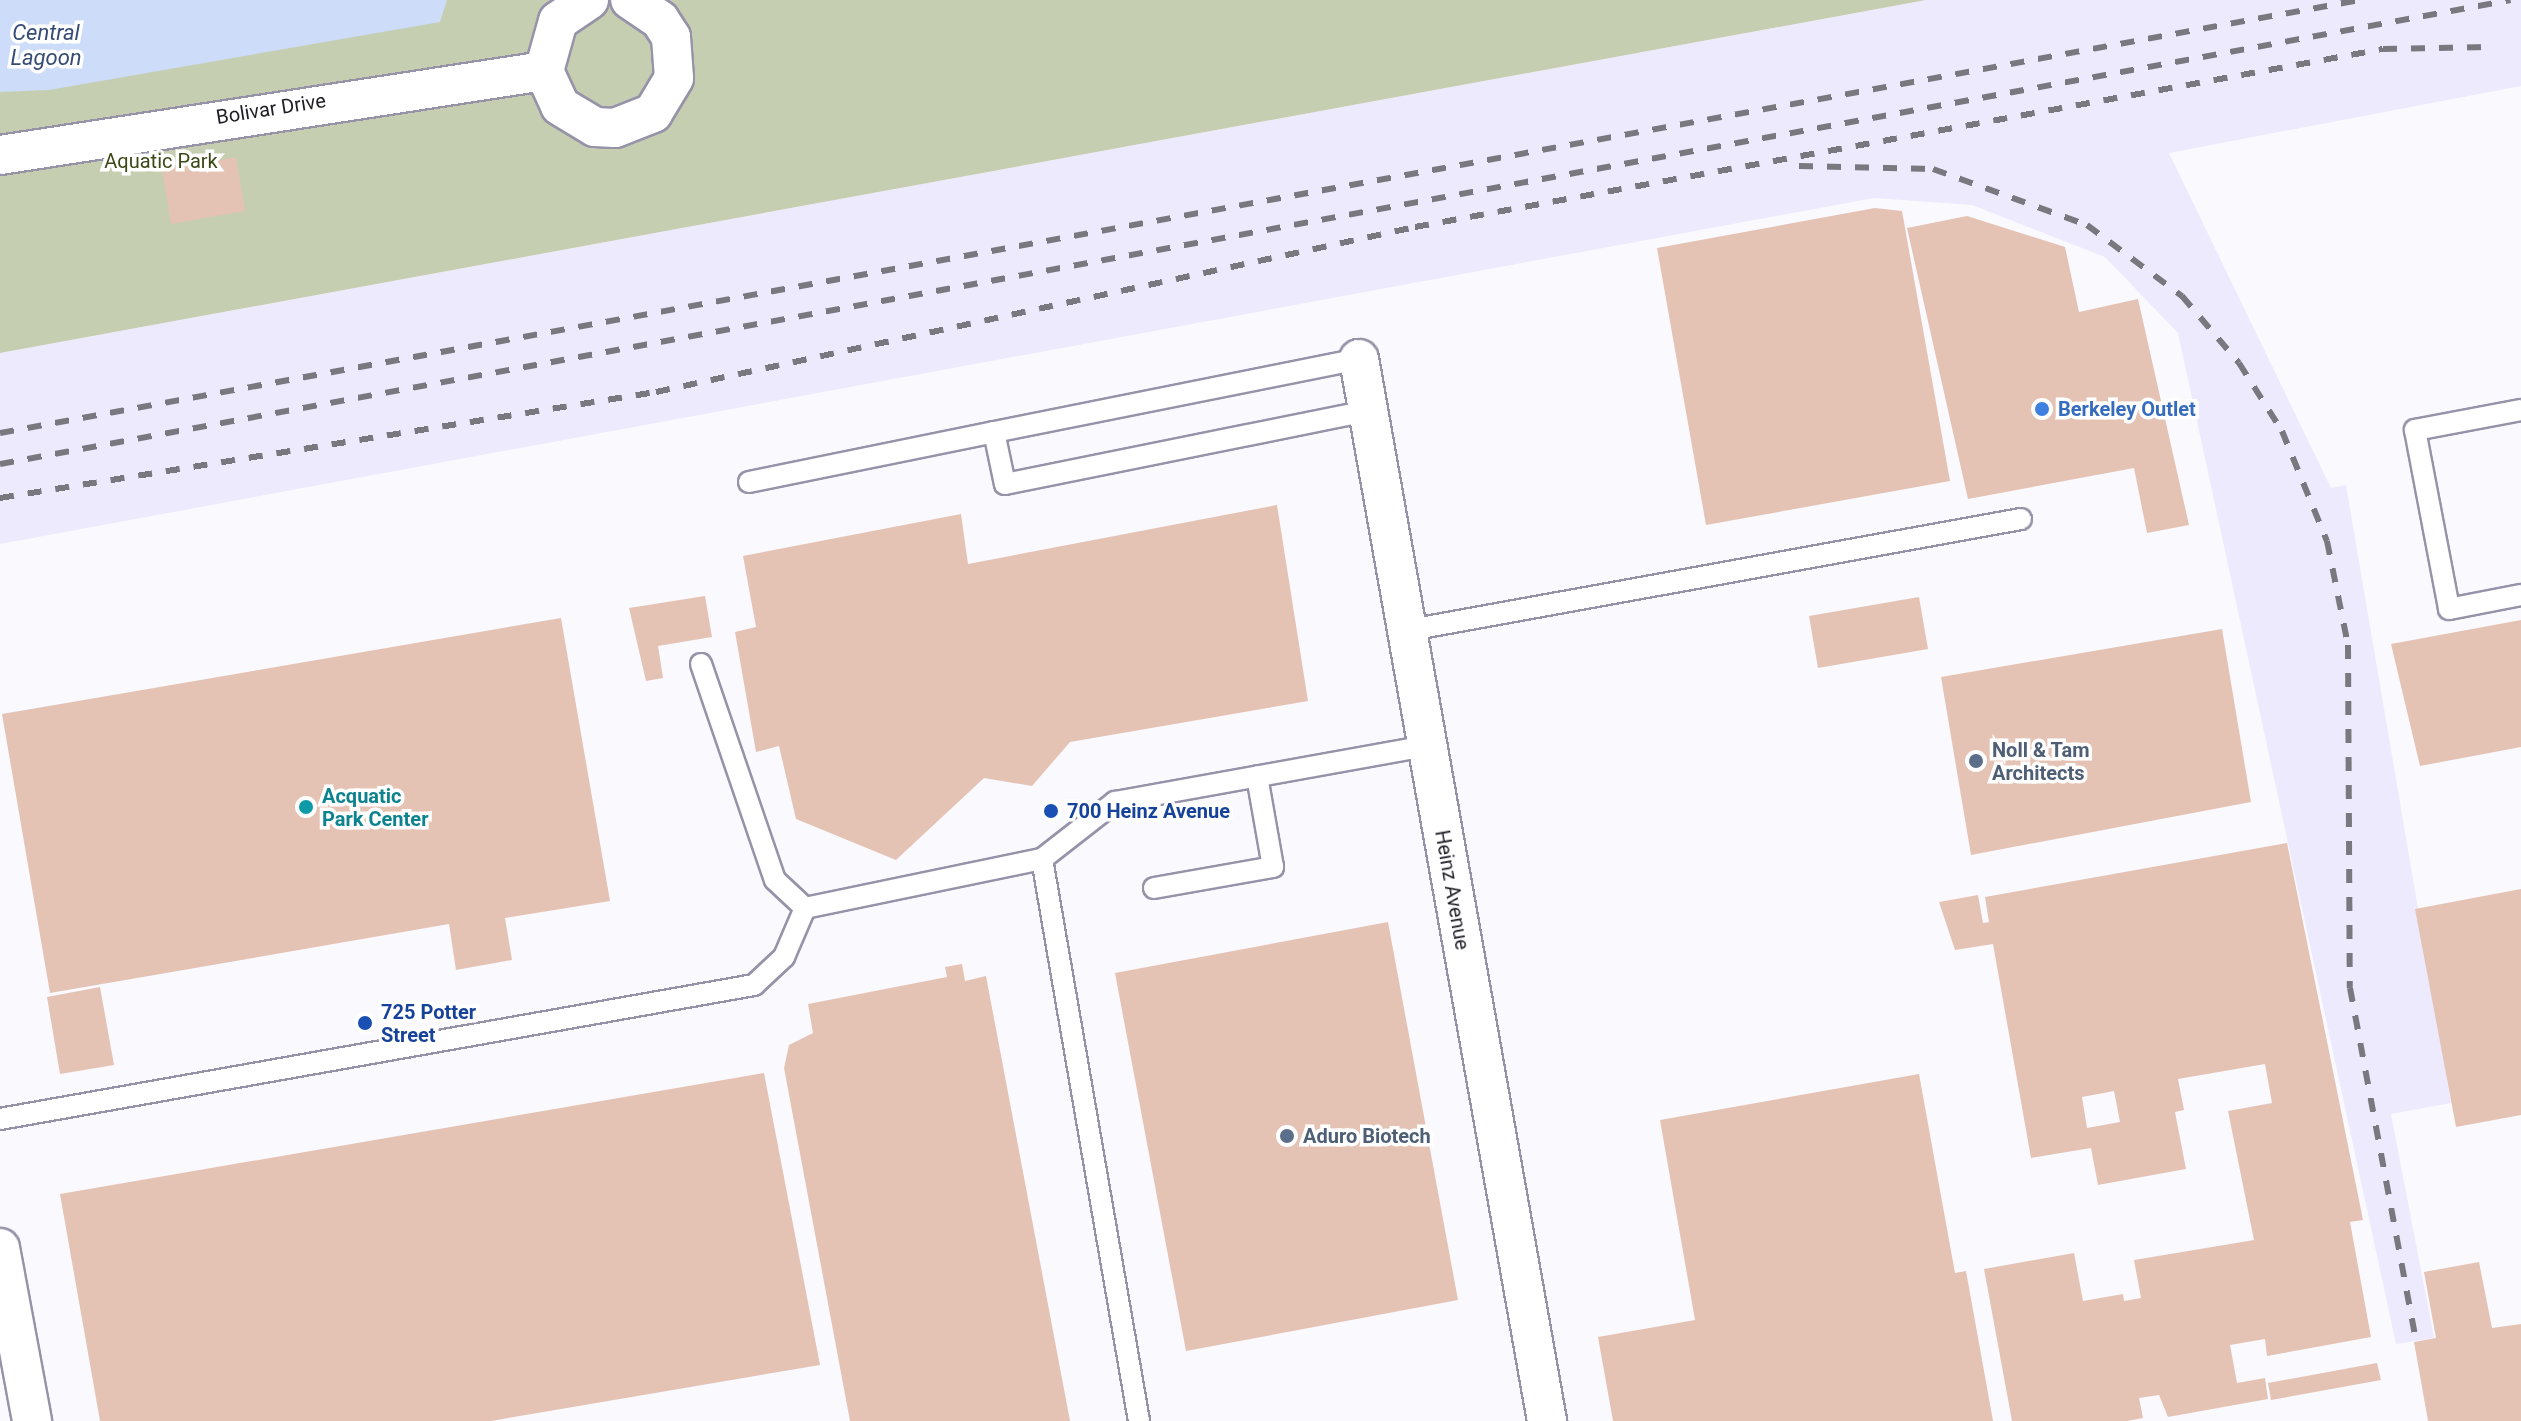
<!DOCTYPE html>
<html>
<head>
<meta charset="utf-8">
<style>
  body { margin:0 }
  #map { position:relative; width:2521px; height:1421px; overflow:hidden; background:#faf9fe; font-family:Roboto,sans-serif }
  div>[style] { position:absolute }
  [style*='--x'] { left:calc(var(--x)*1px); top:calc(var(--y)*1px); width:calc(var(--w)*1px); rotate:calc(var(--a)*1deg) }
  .built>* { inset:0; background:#edeafd }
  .green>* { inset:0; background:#c5ceb0 }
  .water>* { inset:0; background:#ccdcf9 }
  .building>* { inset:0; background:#e4c3b4 }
  .roads { filter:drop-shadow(2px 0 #9693a9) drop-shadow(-2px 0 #9693a9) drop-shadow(0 2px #9693a9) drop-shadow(0 -2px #9693a9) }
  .lane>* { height:20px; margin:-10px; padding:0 10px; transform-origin:10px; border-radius:10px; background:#fff }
  .street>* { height:38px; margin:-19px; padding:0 19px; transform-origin:19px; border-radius:19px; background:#fff }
  .rail>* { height:6px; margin-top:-3px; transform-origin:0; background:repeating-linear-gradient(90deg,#79787f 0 14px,transparent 0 28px) }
  .dots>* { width:22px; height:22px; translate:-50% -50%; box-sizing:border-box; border:4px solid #fff; border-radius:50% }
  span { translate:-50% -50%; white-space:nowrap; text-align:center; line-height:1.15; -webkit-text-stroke:7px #fff; paint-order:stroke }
  .street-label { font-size:20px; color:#1e1d25 }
  .park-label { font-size:20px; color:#3d4817 }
  .shop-label { font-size:20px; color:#366cbe; font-weight:700 }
  .left { translate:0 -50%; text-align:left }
  .service-label { font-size:20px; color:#4e5e75; font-weight:700 }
  .culture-label { font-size:20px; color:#0d838f; font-weight:700 }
  .transit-label { font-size:20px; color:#164399; font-weight:700 }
  .water-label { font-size:22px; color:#364c74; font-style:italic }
</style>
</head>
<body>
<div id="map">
  <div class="built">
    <div style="clip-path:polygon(1926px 0,2521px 0,2521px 86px,2169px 153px,2331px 488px,2346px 485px,2451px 1103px,2391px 1114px,2434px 1338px,2396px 1344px,2178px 333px,2105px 257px,1972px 205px,1874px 198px,0 544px,0 353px)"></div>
  </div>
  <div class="green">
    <div style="clip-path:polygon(0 0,1926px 0,0 353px)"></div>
  </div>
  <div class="water">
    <div style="clip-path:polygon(0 0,447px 0,440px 22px,49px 90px,0 92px)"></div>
  </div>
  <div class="building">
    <div style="clip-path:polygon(236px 157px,245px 211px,171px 224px,162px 170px)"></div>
    <div style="clip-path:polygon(1875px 208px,1902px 211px,1950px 481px,1706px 525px,1657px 248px)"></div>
    <div style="clip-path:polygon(1967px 216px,2065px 247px,2079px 312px,2138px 299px,2189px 525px,2147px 533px,2134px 468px,1968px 499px,1907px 228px)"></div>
    <div style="clip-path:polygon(1277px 505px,1308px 701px,1070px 742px,1032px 786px,984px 778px,896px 860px,796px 819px,779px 746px,756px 752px,735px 632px,756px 627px,743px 556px,961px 514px,968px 564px)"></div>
    <div style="clip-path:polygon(705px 596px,712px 637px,658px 646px,663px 678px,646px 681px,629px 608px)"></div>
    <div style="clip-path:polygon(1919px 597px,1928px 649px,1818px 668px,1809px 616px)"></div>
    <div style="clip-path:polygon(561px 618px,610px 901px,505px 918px,512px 960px,456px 970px,449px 924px,50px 993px,2px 714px)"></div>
    <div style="clip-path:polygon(2521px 620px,2521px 747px,2420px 766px,2391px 644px)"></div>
    <div style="clip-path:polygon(2222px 629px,2251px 802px,1971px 855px,1941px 677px)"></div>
    <div style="clip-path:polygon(evenodd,2287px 843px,2363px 1220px,2350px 1222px,2371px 1337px,2267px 1356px,2265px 1339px,2230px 1345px,2237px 1383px,2265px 1378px,2268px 1399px,2168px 1417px,2159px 1395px,2139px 1398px,2143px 1418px,2127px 1421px,2012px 1421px,1984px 1269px,2074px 1253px,2083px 1301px,2123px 1294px,2124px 1301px,2141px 1298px,2134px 1260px,2254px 1240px,2228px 1111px,2272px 1103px,2265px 1064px,2178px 1079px,2184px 1110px,2175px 1112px,2186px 1169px,2098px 1185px,2091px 1148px,2031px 1158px,1993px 944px,1955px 950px,1939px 902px,1978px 895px,1983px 923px,1989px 922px,1985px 897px,2287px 843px,2114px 1091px,2120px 1122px,2087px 1128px,2082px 1097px,2114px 1091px)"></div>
    <div style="clip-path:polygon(2521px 889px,2521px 1115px,2456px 1127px,2415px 909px)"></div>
    <div style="clip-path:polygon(1388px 922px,1458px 1300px,1186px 1351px,1115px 973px)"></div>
    <div style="clip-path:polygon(962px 964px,965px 981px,986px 976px,1070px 1421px,850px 1421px,784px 1068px,789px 1045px,813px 1033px,808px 1004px,947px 977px,945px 967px)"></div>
    <div style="clip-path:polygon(100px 987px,114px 1065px,60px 1074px,47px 997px)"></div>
    <div style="clip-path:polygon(764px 1073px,820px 1365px,491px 1421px,100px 1421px,60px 1194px)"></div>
    <div style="clip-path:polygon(1919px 1074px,1955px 1273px,1966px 1271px,1993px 1421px,1613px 1421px,1598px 1337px,1695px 1320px,1660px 1120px)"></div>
    <div style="clip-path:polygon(2479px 1262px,2492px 1328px,2521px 1324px,2521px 1421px,2428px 1421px,2414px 1342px,2436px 1338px,2424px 1272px)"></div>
    <div style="clip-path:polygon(2377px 1363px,2381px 1380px,2271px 1400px,2268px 1383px)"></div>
  </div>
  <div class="roads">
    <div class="lane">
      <div style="--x:2521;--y:410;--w:108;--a:169.3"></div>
      <div style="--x:2415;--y:430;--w:182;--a:79.2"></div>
      <div style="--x:2449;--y:609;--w:73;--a:-11"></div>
      <div style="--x:994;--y:432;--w:372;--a:-11.3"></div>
      <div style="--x:749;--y:482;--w:250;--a:-11.5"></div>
      <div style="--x:994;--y:432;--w:53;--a:78.1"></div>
      <div style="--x:1005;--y:484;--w:368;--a:-11.4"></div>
      <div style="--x:1404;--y:631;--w:627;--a:-10.29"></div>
      <div style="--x:701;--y:664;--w:228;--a:71.1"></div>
      <div style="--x:775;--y:880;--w:41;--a:43"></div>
      <div style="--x:1042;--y:859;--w:570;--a:80.21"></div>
      <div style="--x:1154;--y:888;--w:121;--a:-10"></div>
      <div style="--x:1273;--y:867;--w:92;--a:-100"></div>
      <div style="--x:805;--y:908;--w:242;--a:-11.7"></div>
      <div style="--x:1042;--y:859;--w:93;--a:-38"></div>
      <div style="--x:1115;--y:802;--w:316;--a:-10.2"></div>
      <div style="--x:0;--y:1119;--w:766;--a:-10.08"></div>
      <div style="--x:754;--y:985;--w:41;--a:-43"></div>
      <div style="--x:784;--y:957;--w:53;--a:-66.8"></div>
    </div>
    <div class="street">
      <div style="--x:589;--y:0;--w:37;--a:146"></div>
      <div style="--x:558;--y:21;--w:52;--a:105.6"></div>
      <div style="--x:544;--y:71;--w:38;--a:65"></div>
      <div style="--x:560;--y:106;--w:41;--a:31"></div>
      <div style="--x:595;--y:127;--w:20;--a:3"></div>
      <div style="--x:615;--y:128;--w:41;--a:-21.5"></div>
      <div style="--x:653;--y:113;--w:41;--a:-59"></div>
      <div style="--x:674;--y:78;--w:41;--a:-94.2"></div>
      <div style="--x:671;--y:37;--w:20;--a:-123"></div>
      <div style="--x:660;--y:20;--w:36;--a:-146"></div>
      <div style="--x:0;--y:155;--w:550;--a:-8.78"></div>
      <div style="--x:1359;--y:359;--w:1079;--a:79.96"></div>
      <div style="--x:0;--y:1248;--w:176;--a:79.5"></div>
    </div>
  </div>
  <div class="rail">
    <div style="--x:1799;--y:166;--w:134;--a:1.3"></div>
    <div style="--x:1933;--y:169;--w:164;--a:20"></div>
    <div style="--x:2087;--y:225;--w:119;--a:36.8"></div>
    <div style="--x:2182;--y:296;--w:88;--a:49.6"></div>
    <div style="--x:2239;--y:363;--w:80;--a:57.7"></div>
    <div style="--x:2282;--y:431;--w:119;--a:67.8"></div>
    <div style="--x:2327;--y:541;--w:106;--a:78.6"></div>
    <div style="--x:2348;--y:645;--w:343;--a:89.7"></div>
    <div style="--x:2350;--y:988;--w:358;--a:79.4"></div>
    <div style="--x:0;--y:433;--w:2399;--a:-10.4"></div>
    <div style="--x:0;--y:464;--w:2553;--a:-10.47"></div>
    <div style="--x:0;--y:498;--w:665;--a:-9.18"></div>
    <div style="--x:656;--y:392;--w:777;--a:-12.26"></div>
    <div style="--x:1415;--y:227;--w:984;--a:-10.42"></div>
    <div style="--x:2383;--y:49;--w:106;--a:-1.1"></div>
  </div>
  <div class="dots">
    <div style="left:2042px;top:409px;background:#3f7fe0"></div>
    <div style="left:1976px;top:761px;background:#5c6f8a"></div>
    <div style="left:306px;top:807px;background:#0f9aa8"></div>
    <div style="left:1051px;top:811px;background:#1a4fb4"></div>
    <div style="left:365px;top:1023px;background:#1a4fb4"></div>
    <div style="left:1287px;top:1136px;background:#5c6f8a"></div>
  </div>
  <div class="street-label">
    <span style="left:271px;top:109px;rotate:-9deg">Bolivar Drive</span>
    <span style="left:1452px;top:890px;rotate:80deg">Heinz Avenue</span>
  </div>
  <div class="park-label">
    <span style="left:161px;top:161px">Aquatic Park</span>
  </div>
  <div class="shop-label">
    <span class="left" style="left:2058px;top:409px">Berkeley Outlet</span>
  </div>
  <div class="service-label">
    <span class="left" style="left:1992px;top:762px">Noll &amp; Tam<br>Architects</span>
    <span class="left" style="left:1303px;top:1136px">Aduro Biotech</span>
  </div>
  <div class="culture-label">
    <span class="left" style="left:322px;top:808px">Acquatic<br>Park Center</span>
  </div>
  <div class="transit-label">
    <span class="left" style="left:1067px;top:811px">700 Heinz Avenue</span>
    <span class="left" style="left:381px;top:1024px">725 Potter<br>Street</span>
  </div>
  <div class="water-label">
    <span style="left:46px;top:45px">Central<br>Lagoon</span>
  </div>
</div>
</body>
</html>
